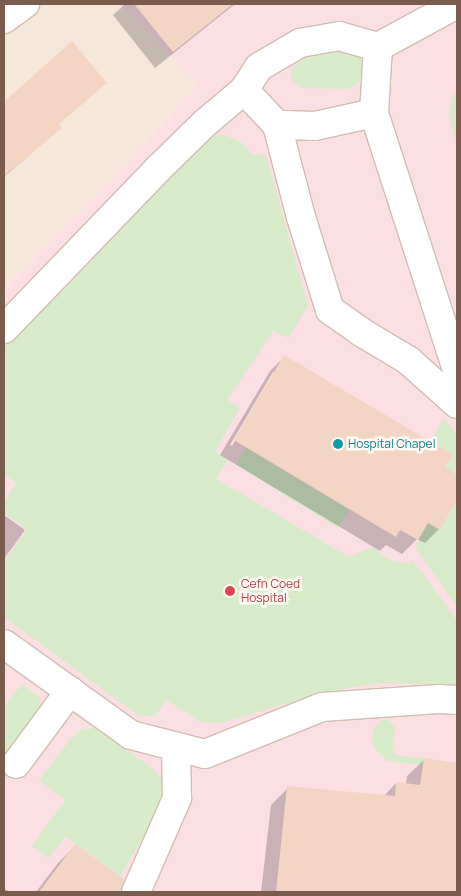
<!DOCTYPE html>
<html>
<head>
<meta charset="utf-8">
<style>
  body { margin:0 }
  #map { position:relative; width:461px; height:896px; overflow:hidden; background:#fdf6ec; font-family:Manrope,sans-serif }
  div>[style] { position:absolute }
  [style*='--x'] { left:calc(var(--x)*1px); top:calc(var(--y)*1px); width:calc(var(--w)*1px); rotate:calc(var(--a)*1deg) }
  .residential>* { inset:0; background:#f5e8da }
  .medical>* { inset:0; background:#fbdfe3 }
  .green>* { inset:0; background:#d8ecc9 }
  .shadow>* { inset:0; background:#0003 }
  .building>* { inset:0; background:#f3d5c3 }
  .roads { filter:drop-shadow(1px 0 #d1beb0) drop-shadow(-1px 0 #d1beb0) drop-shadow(0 1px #d1beb0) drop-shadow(0 -1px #d1beb0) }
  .minor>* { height:28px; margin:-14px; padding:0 14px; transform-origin:14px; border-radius:14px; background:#fff }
  .dots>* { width:14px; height:14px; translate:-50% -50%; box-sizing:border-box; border:2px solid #fffaf3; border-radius:50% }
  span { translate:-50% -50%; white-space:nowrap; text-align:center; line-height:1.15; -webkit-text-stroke:5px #fffaf3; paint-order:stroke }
  .culture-label { font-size:12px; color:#0d838f }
  .left { translate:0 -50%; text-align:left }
  .health-label { font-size:12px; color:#be3a42 }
  .frame { position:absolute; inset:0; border:5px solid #7a5c4d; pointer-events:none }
</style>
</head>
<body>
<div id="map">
  <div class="residential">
    <div style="clip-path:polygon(4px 4px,117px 4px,198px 84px,134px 156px,4px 290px)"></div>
  </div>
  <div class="medical">
    <div style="clip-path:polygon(117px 4px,457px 4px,457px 892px,4px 892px,4px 290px,134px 156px,198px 84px)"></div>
  </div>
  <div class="green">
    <div style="clip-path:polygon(355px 51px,363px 53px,369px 68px,356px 85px,349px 89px,302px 88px,291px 80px,292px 69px,306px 57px,318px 54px)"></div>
    <div style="clip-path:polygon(457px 90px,457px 146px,449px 115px,452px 97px)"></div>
    <div style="clip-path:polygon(225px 135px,241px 142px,252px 154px,266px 155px,308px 306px,288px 338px,273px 331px,227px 400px,240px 408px,215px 451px,228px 460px,216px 479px,349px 557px,373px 547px,384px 557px,397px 562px,409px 563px,411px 560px,424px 574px,457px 621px,457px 685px,382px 683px,348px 688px,308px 697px,222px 723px,200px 722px,166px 700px,155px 716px,139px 716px,4px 617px,4px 558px,6px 559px,27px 530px,4px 513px,4px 503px,16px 483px,4px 474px,4px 345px,206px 136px)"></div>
    <div style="clip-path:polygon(444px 418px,457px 435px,457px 475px,445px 468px,453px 455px,430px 441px)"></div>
    <div style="clip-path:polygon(246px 448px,349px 510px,338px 528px,236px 465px)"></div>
    <div style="clip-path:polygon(457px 500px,457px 607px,415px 547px,428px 523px,440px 529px)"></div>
    <div style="clip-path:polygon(22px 684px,39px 697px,41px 709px,13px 748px,4px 754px,4px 706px)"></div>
    <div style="clip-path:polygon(388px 719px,395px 727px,393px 753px,401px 756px,424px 758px,423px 765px,387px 761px,375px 749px,372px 741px,373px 729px,382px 720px)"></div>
    <div style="clip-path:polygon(94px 728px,102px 731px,153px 769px,161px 779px,162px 806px,120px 876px,66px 837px,48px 858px,32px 846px,65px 800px,39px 781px,71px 738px,82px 729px)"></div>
  </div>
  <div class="shadow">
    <div style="clip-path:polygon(125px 4px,235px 4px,155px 68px,113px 15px)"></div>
    <div style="clip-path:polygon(72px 43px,58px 125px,60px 128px,4px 177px,4px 102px)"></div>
    <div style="clip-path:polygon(evenodd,284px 357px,457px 476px,457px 498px,439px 529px,425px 543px,417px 539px,402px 554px,386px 545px,380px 551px,220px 455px,270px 371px,284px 357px,273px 372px,276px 372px,232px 446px,230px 445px,273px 372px)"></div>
    <div style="clip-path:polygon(4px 515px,25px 530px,4px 559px)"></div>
    <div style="clip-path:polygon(424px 760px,457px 788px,457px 892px,261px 892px,271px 805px,288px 788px,384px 796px,396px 783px,406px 785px,407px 776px)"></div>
    <div style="clip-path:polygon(75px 846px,118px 877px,107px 892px,36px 892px,58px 863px)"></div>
    <div style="clip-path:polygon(4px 888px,10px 892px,4px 892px)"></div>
  </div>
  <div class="building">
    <div style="clip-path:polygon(134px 4px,233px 4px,173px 52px)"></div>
    <div style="clip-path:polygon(72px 41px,107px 83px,59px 124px,62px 128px,4px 176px,4px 102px)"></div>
    <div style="clip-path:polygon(284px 355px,453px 455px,445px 468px,457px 475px,457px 500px,440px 530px,428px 523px,418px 540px,400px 530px,396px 537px,234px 440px)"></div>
    <div style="clip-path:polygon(424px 758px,457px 763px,457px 892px,276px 892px,287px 786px,395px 796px,396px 782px,420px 785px)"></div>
    <div style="clip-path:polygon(75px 844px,124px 879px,121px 892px,39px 892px)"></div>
  </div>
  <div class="roads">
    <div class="minor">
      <div style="--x:4;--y:19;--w:26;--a:-36"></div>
      <div style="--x:378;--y:47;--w:90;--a:-28.6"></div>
      <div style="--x:374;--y:113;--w:270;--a:72.1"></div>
      <div style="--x:277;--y:125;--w:95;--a:75.4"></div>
      <div style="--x:301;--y:217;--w:97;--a:72.7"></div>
      <div style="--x:330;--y:310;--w:38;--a:35"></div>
      <div style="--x:361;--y:332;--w:55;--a:30.8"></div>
      <div style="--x:408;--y:360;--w:66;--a:41.9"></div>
      <div style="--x:4;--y:329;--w:222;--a:-46.1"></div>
      <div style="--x:158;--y:169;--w:66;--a:-44.4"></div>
      <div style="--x:205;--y:123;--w:51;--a:-40.2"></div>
      <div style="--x:244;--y:90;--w:27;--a:-57"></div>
      <div style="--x:259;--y:67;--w:48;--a:-30.3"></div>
      <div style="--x:300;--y:43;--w:40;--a:-10"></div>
      <div style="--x:339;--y:36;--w:41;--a:15.8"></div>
      <div style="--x:378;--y:47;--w:66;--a:93.5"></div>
      <div style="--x:374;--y:113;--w:60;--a:167.6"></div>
      <div style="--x:315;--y:126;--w:38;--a:-178"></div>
      <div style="--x:277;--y:125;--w:48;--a:-133.3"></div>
      <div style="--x:4;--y:644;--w:156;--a:35.6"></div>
      <div style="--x:131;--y:735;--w:76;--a:14.4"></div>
      <div style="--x:205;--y:754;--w:126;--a:-21.9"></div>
      <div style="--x:322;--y:707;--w:117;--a:-3.9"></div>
      <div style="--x:439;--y:699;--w:18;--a:3"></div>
      <div style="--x:16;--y:764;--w:91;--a:-53.5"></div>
      <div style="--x:136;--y:892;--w:103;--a:-66.4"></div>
      <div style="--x:177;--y:798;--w:51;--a:-91.1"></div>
    </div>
  </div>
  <div class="dots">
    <div style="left:338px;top:444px;background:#0f9aa8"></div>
    <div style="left:230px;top:591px;background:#e0444e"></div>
  </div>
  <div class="culture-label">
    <span class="left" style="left:348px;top:444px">Hospital Chapel</span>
  </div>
  <div class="health-label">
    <span class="left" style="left:241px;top:591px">Cefn Coed<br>Hospital</span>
  </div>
  <div class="frame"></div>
</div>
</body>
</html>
